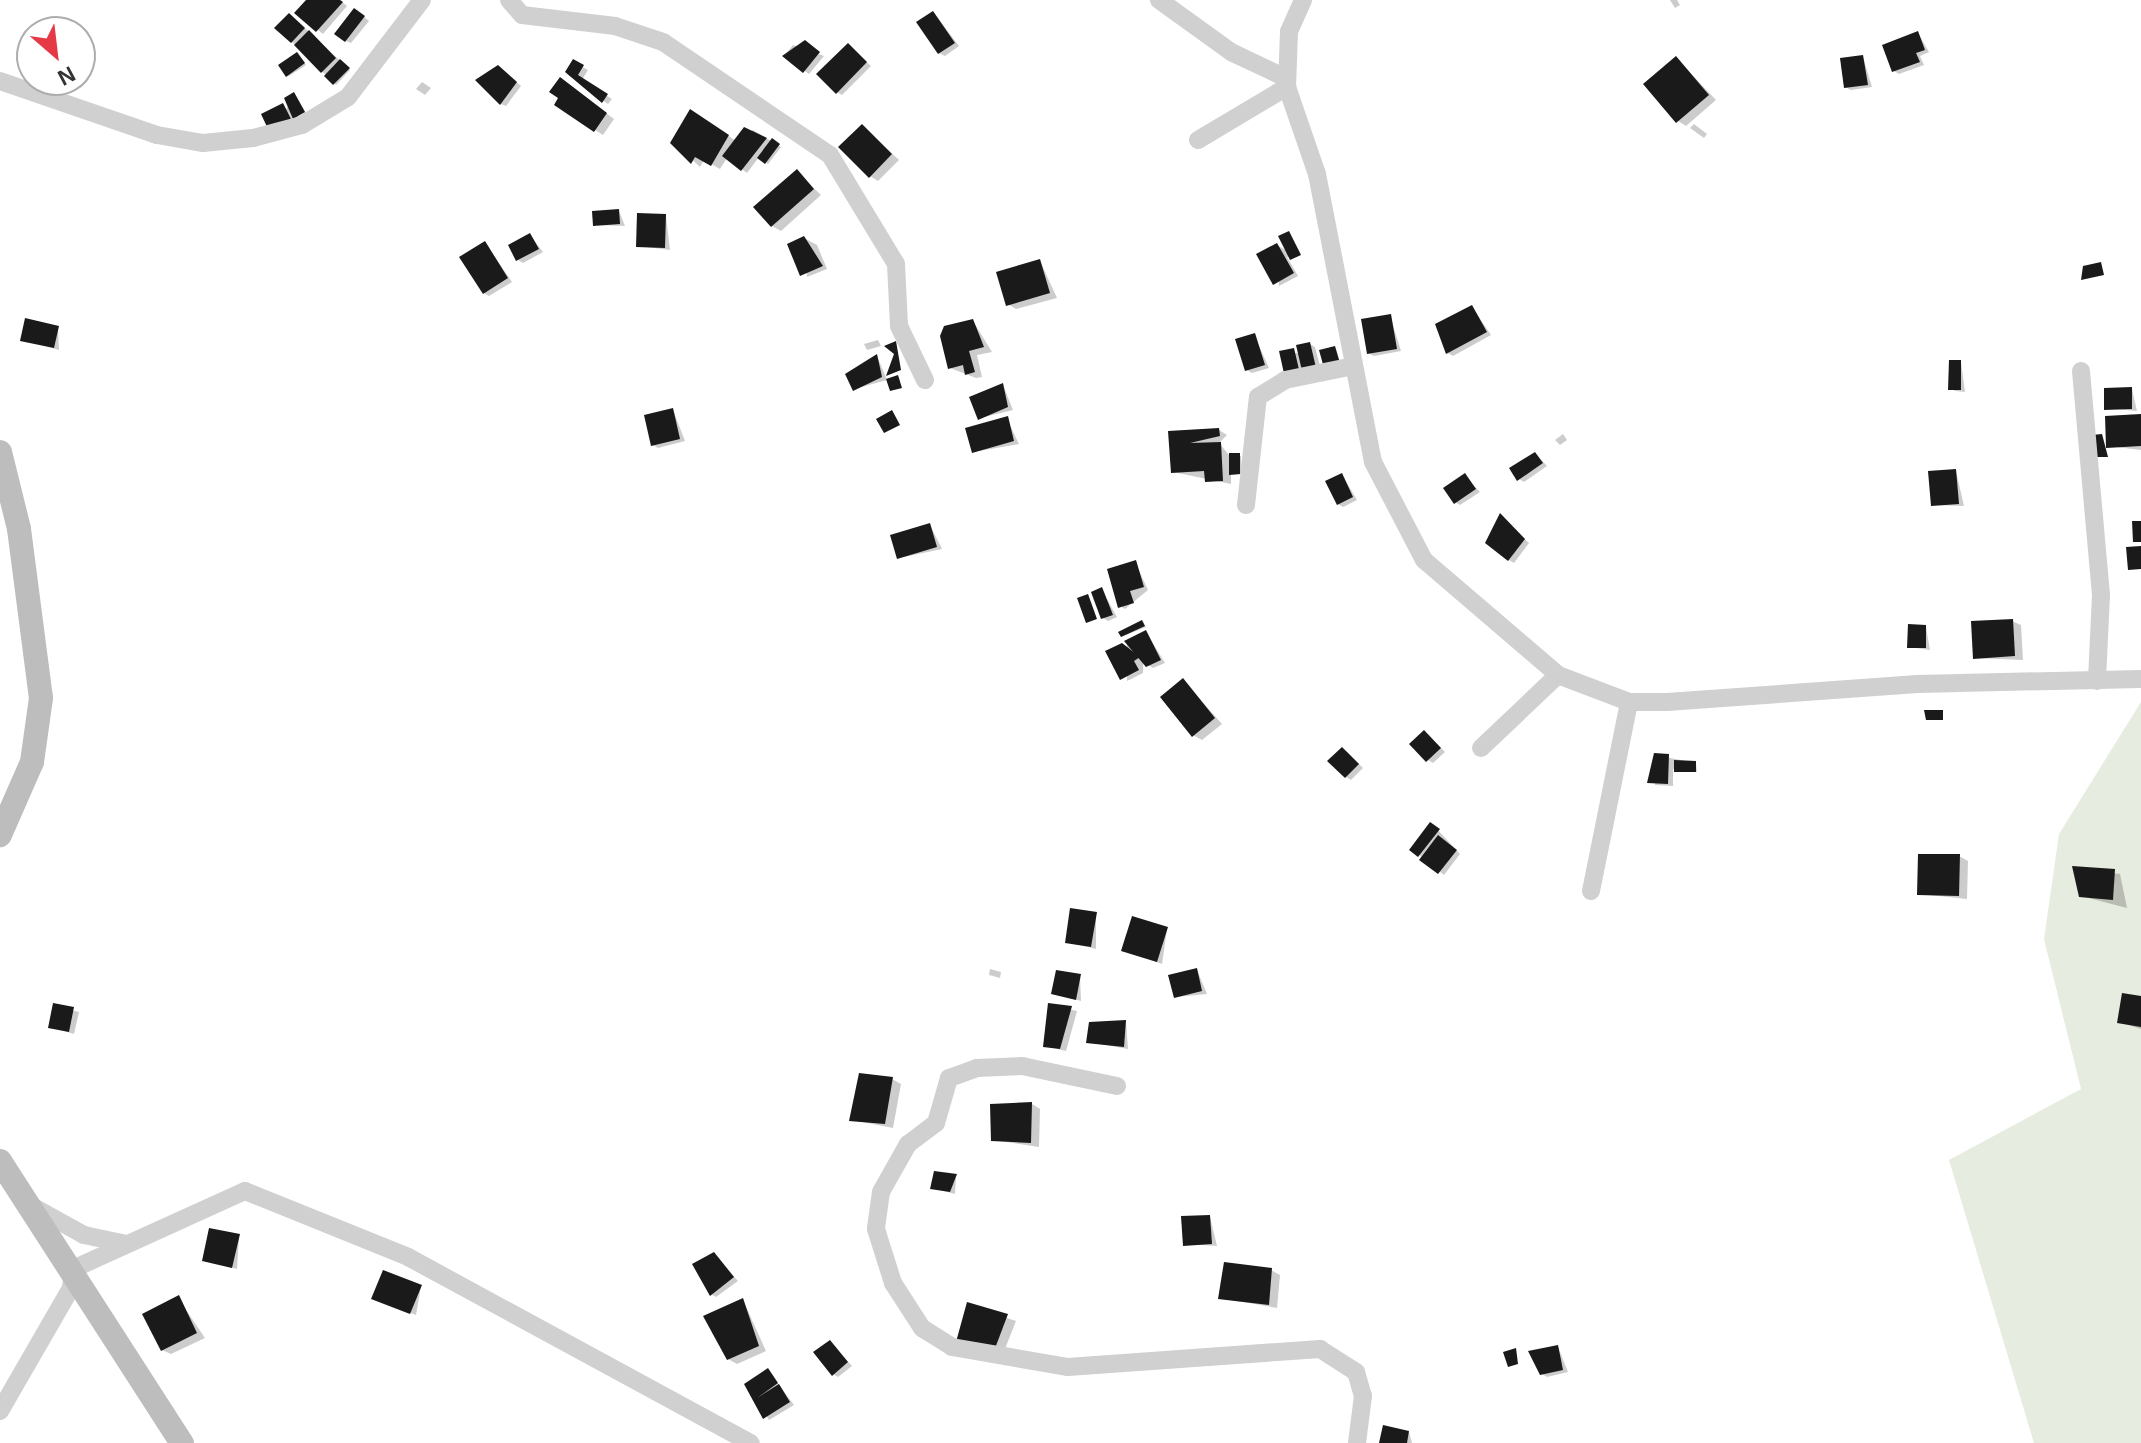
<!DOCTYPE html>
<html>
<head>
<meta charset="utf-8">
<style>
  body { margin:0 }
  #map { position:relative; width:2141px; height:1443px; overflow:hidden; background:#fff; font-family:Helvetica,sans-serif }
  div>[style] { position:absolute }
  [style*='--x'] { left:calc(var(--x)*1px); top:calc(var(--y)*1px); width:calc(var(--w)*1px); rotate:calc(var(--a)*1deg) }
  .green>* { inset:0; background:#e6ecdf }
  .shadow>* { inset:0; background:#0003 }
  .building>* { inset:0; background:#1a1a1a }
  .street>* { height:18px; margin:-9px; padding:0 9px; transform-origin:9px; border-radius:9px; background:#d0d0d0 }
  .secondary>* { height:24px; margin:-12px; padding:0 12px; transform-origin:12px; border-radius:12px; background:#bdbdbd }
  span { translate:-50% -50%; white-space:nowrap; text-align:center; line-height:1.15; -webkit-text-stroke:8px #fff; paint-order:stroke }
  .north { position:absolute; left:16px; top:16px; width:80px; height:80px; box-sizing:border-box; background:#fff; border:2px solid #adadad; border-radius:50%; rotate:152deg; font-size:22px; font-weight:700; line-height:32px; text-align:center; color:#333 }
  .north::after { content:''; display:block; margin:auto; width:28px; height:36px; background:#e63946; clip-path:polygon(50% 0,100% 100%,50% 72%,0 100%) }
</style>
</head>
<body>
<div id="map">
  <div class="green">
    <div style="clip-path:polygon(2141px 702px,2141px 1443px,2034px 1443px,1949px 1160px,2081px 1089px,2044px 939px,2059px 834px)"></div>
  </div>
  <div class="shadow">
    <div style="clip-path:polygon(308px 0,340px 0,347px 6px,323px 34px,297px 13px)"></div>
    <div style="clip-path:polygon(1670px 0,1677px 0,1680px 5px,1675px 8px)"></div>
    <div style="clip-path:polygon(359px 13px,369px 21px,351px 43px,346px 41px)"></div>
    <div style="clip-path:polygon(934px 13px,959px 46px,945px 56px,939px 53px)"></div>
    <div style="clip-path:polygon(294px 18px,350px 70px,336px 85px,292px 42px)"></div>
    <div style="clip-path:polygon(1918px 33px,1929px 52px,1920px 56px,1924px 65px,1899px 74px,1894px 71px)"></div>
    <div style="clip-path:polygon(793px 45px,824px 56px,809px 74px,784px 56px)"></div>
    <div style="clip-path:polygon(848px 45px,871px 66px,842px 95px,837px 92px)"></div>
    <div style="clip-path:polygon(298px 54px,306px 65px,289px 76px,287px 75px)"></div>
    <div style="clip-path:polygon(1863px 57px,1872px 87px,1851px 90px,1845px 87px)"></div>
    <div style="clip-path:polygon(1676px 58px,1716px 100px,1686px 126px,1678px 121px)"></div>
    <div style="clip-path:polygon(574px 62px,588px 70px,582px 80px,568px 71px)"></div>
    <div style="clip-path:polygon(503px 70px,521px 86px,506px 106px,501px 104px)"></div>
    <div style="clip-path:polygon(422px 82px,431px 88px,425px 95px,416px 89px)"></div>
    <div style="clip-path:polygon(569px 85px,614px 119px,603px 135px,595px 130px)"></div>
    <div style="clip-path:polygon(599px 91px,612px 99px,608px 104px,596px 96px)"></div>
    <div style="clip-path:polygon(294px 94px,306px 113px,291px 115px,295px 122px,275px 131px)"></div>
    <div style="clip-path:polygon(699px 116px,736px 141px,753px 130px,781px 147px,768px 164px,759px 157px,747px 173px,727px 158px,720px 169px,704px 160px,700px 167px,673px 142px)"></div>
    <div style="clip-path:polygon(1694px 124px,1707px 134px,1704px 138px,1690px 128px)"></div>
    <div style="clip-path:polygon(862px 126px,899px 160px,878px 181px,870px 176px)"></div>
    <div style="clip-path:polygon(797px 172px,821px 195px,781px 231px,772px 226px)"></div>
    <div style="clip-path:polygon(619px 211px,625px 226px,595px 225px)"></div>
    <div style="clip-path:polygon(666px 216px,670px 250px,638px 246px)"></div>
    <div style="clip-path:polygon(1289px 233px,1300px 253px,1287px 257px,1298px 276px,1279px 286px,1277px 245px,1287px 251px)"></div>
    <div style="clip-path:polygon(530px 235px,543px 252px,523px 263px,518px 260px)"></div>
    <div style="clip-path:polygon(804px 238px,817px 245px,827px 269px,807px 277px)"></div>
    <div style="clip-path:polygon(485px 243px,512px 282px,489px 296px,484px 293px)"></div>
    <div style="clip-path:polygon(1040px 261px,1057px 298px,1016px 309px,1008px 304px)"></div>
    <div style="clip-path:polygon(1472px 307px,1491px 335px,1453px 356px,1448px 353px)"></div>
    <div style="clip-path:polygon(1390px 316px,1401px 351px,1374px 356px,1368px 353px)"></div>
    <div style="clip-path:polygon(973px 321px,992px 352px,977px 355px,982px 377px,976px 378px,950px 368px)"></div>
    <div style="clip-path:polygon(58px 328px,59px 350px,23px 340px)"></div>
    <div style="clip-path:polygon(1254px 335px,1269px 368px,1252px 373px,1247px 370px)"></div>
    <div style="clip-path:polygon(878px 340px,881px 346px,867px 350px,864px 344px)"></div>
    <div style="clip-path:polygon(1310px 344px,1315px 347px,1322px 374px,1303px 373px,1282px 353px,1300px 353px)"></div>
    <div style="clip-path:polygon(877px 356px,887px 380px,854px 389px)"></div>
    <div style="clip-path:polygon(1961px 362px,1965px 392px,1955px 391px,1950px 388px)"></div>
    <div style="clip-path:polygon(1003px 385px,1013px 410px,980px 418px)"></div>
    <div style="clip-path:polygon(2132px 389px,2137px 411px,2106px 408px)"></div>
    <div style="clip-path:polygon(673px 410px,685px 441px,658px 448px,653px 445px)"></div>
    <div style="clip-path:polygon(2141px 416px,2141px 450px,2108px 446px)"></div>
    <div style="clip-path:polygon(1007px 419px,1019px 444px,973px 452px)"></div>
    <div style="clip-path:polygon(1219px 430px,1227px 435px,1219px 443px,1229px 455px,1241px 456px,1242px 474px,1231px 475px,1231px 484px,1173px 472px,1170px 433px)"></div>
    <div style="clip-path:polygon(1563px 434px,1567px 440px,1560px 445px,1555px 440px)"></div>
    <div style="clip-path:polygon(1536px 454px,1547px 466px,1524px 482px,1519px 479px)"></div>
    <div style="clip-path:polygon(1956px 471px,1964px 506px,1933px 505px)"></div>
    <div style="clip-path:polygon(1342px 475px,1357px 500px,1343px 507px,1338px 504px)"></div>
    <div style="clip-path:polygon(1465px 476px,1480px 492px,1460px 505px,1455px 502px)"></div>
    <div style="clip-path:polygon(1501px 516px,1529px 543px,1514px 563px,1509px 560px)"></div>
    <div style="clip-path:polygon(930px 525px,942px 549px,899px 558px)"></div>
    <div style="clip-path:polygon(1135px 562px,1148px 590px,1125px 609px,1120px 606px)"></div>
    <div style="clip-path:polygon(1102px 590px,1117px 617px,1108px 621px,1103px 618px)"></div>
    <div style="clip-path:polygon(2012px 621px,2021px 625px,2023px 660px,1975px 658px)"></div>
    <div style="clip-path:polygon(1142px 622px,1146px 627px,1123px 636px)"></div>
    <div style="clip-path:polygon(1926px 627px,1930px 650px,1909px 647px)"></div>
    <div style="clip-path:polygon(1146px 632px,1165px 663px,1153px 668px,1143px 661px,1143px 673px,1127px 681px,1127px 642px)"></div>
    <div style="clip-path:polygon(1183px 680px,1222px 724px,1202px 740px,1193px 735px)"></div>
    <div style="clip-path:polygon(1429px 736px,1445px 752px,1433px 763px,1428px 760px)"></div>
    <div style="clip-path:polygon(1347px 752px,1363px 768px,1351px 780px,1346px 777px)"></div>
    <div style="clip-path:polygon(1655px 755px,1696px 763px,1697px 772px,1673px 769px,1673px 786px,1655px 785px)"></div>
    <div style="clip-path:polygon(1436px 828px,1460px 854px,1444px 875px,1412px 849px)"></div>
    <div style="clip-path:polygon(1959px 856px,1968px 861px,1967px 899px,1919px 894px)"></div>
    <div style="clip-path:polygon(2074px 868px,2120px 874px,2127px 908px,2081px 896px)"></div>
    <div style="clip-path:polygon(1096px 914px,1096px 949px,1067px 942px)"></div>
    <div style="clip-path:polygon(1167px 929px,1162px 964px,1129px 953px)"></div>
    <div style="clip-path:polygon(990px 969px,1001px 972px,1000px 978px,989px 975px)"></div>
    <div style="clip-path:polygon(1197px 970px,1207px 994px,1176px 997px)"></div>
    <div style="clip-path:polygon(1080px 976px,1081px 1001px,1053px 993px)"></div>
    <div style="clip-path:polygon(2141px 998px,2141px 1029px,2119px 1022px)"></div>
    <div style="clip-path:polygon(1049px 1005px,1077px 1011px,1066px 1051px,1045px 1046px)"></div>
    <div style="clip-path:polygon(55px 1006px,79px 1012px,74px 1034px,51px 1027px)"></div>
    <div style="clip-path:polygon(1126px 1022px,1128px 1049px,1088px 1042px)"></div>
    <div style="clip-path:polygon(892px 1079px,901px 1084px,893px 1128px,852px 1120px)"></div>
    <div style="clip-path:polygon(1032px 1104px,1040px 1109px,1039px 1147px,993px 1140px)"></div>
    <div style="clip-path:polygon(956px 1176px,955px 1194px,932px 1188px)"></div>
    <div style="clip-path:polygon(1210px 1217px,1217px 1246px,1185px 1244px)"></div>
    <div style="clip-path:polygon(239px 1236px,237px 1269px,204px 1260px)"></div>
    <div style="clip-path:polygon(714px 1254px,738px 1281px,716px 1297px,711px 1294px)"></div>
    <div style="clip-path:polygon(1271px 1270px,1280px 1275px,1277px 1308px,1220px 1298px)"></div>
    <div style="clip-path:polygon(421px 1286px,416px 1315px,379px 1301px)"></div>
    <div style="clip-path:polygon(178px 1298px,205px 1338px,171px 1354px,162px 1350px)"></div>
    <div style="clip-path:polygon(743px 1300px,766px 1351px,737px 1364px,728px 1359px)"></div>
    <div style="clip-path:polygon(968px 1305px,1016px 1321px,1003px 1354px,967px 1346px)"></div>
    <div style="clip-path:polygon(830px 1342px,852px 1366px,838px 1377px,833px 1374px)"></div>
    <div style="clip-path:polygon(1558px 1347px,1568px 1372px,1547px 1377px,1542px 1374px)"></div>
    <div style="clip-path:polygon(768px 1370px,794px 1405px,769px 1420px,746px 1385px)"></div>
    <div style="clip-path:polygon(1409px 1432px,1412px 1443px,1381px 1443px)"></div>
  </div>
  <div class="building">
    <div style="clip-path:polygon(306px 0,340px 0,343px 2px,316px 32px,294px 13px)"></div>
    <div style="clip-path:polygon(354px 8px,365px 16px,345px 42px,334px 34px)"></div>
    <div style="clip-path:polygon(933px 11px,955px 43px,938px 54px,916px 22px)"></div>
    <div style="clip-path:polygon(289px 13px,305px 28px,291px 43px,274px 28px)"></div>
    <div style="clip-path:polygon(309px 30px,336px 58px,321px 73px,294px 45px)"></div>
    <div style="clip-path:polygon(1918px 31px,1925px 50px,1916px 53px,1920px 62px,1892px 72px,1882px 45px)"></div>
    <div style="clip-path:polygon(805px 40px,820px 52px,803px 73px,782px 56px)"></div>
    <div style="clip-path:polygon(848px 43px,867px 62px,836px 94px,816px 74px)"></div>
    <div style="clip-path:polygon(297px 52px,305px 63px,286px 77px,278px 65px)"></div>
    <div style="clip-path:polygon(1863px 55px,1868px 85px,1844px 88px,1840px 58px)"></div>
    <div style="clip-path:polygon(1676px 56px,1709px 95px,1676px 123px,1643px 84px)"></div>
    <div style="clip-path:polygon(340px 59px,350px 68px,333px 85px,324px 76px)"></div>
    <div style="clip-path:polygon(573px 59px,584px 65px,578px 75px,608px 94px,602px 103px,565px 72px)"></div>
    <div style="clip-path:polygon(498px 65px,517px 82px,500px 105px,475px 80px)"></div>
    <div style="clip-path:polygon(560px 77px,607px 113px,594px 132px,554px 105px,558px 98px,549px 92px)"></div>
    <div style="clip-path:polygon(294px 92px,305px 112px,293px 119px,284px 98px)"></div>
    <div style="clip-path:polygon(283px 103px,291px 119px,268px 129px,261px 114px)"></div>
    <div style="clip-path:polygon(690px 109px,729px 135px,711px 166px,695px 157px,691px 164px,670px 143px)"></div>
    <div style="clip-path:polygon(862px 124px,892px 154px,869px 178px,838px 147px)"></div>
    <div style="clip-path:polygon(744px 127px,767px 138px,741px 171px,722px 156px)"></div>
    <div style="clip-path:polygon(772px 138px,780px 144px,765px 164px,757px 158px)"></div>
    <div style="clip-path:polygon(797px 169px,814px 189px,771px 227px,753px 207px)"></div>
    <div style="clip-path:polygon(619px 209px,620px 224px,593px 226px,592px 211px)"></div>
    <div style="clip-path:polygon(637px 213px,666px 214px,665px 248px,636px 247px)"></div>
    <div style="clip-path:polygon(1289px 231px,1301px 255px,1290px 260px,1278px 236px)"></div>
    <div style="clip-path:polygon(530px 233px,539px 249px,516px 261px,508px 245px)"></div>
    <div style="clip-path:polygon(804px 236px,823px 266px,800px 276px,787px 244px)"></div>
    <div style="clip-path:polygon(485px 241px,508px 278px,483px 294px,459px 257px)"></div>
    <div style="clip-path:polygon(1277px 243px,1294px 273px,1273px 285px,1256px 254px)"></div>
    <div style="clip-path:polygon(1040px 259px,1050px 293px,1006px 306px,996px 272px)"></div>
    <div style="clip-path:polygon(2101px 262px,2104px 275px,2081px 280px,2083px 266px)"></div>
    <div style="clip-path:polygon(1472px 305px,1487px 332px,1446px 354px,1435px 324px)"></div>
    <div style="clip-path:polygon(1391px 314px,1397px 349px,1367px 354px,1361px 319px)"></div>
    <div style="clip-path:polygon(25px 318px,59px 326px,54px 348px,20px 341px)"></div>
    <div style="clip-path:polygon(973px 319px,984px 347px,969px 351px,975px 372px,965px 375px,963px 365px,948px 369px,940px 336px,944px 326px)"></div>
    <div style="clip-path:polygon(1255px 333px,1265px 365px,1245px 371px,1235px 339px)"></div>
    <div style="clip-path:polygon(896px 341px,901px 370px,886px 376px,894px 354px,884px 346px)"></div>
    <div style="clip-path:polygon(1310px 342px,1317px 372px,1303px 375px,1296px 345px)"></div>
    <div style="clip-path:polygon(1335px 346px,1340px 363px,1324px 368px,1319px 350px)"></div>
    <div style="clip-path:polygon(1294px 348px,1300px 374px,1285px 378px,1279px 351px)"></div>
    <div style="clip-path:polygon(877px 354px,882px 377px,853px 391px,845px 374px)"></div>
    <div style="clip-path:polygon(1949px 360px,1961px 360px,1961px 390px,1948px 390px)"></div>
    <div style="clip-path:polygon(898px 375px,902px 388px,890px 391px,886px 379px)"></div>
    <div style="clip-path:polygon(1003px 383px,1008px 407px,978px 420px,969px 397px)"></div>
    <div style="clip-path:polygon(2132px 387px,2132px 409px,2104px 410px,2104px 388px)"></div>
    <div style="clip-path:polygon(673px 408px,680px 439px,651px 446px,644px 415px)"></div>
    <div style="clip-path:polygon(892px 410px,900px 425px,884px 433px,876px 419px)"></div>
    <div style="clip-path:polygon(2141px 414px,2141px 446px,2106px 448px,2105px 416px)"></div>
    <div style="clip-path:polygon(1008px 416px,1014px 441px,972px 453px,965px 428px)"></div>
    <div style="clip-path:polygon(1219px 428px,1220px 436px,1190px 443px,1221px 442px,1223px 481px,1205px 482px,1204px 471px,1171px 473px,1168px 431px)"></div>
    <div style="clip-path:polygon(2102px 434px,2108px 457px,2093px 457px,2092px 435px)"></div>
    <div style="clip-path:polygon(1535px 452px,1543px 463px,1517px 481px,1509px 468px)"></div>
    <div style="clip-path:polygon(1229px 453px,1240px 453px,1240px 474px,1229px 475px)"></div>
    <div style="clip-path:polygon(1956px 469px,1959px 504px,1931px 506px,1928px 471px)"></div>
    <div style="clip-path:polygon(1342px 473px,1353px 497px,1337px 505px,1325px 481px)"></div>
    <div style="clip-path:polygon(1465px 473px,1476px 489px,1454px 504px,1443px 488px)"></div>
    <div style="clip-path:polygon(1500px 513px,1525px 539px,1508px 561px,1485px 543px)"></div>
    <div style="clip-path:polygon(2132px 521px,2141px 521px,2141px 542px,2133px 542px)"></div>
    <div style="clip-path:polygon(930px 523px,937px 547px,897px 559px,890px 535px)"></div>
    <div style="clip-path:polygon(2141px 546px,2141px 569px,2128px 570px,2126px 547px)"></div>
    <div style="clip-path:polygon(1136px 560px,1144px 587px,1130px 591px,1134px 603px,1118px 608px,1107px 569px)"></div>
    <div style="clip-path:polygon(1102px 587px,1113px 615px,1101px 619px,1091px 592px)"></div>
    <div style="clip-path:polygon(1088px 594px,1097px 619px,1086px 623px,1077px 598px)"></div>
    <div style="clip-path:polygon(2013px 619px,2015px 656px,1973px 659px,1971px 621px)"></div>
    <div style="clip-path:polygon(1142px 620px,1145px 626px,1121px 637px,1118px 632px)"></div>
    <div style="clip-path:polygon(1908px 624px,1926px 625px,1926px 648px,1907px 648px)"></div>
    <div style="clip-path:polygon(1146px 630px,1161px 660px,1146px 667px,1124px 641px)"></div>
    <div style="clip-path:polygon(1122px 643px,1140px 657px,1134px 661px,1139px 670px,1120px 680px,1105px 651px)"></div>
    <div style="clip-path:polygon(1183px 678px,1215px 718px,1192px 737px,1160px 697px)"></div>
    <div style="clip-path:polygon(1924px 710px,1943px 710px,1943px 720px,1926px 720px)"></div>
    <div style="clip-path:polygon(1424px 730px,1441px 748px,1426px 762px,1409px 744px)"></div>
    <div style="clip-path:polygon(1342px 747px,1359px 764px,1345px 778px,1327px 761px)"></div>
    <div style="clip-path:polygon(1654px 753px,1669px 754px,1668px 784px,1647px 783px)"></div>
    <div style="clip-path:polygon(1674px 760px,1696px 761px,1696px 772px,1674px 772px)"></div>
    <div style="clip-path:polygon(1430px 822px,1440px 829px,1418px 857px,1409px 850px)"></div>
    <div style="clip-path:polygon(1438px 835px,1457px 850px,1438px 874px,1419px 860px)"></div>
    <div style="clip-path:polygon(1918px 854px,1960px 854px,1959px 896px,1917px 895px)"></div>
    <div style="clip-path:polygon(2072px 866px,2115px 869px,2113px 900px,2079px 897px)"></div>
    <div style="clip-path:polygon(1070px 908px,1097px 912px,1091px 947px,1065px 943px)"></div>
    <div style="clip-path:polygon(1132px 916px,1168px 927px,1157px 962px,1121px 951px)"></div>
    <div style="clip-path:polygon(1197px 968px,1202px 991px,1174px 998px,1168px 975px)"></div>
    <div style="clip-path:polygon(1056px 970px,1081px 974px,1076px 1000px,1051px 994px)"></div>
    <div style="clip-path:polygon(2122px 993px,2141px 996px,2141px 1027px,2117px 1023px)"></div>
    <div style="clip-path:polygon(53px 1003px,74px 1007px,69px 1032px,48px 1028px)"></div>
    <div style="clip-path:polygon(1048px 1003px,1072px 1006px,1060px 1049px,1043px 1047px)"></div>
    <div style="clip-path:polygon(1126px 1020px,1124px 1047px,1086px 1043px,1089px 1022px)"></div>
    <div style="clip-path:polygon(859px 1073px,893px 1077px,885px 1124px,849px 1121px)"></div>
    <div style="clip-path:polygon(1032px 1102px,1031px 1143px,991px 1141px,990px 1104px)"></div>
    <div style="clip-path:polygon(934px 1171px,957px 1174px,950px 1192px,930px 1189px)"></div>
    <div style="clip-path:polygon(1210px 1215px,1212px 1244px,1183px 1246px,1181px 1216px)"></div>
    <div style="clip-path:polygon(209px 1228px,240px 1234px,232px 1268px,202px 1261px)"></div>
    <div style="clip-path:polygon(714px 1252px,734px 1277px,710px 1296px,692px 1264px)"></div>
    <div style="clip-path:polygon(1224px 1262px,1272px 1268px,1269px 1305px,1218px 1299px)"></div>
    <div style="clip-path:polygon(383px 1270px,422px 1285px,410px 1314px,371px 1299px)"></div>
    <div style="clip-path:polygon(179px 1295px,197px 1333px,161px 1351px,142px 1314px)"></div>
    <div style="clip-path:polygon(743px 1298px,759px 1346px,727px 1360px,703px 1316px)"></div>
    <div style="clip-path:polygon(967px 1302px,1008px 1314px,994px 1351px,956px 1342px)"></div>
    <div style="clip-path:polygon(830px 1340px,848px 1362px,832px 1376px,813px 1352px)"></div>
    <div style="clip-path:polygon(1558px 1345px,1563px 1370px,1540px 1375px,1528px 1351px)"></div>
    <div style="clip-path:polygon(1516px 1348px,1518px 1364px,1508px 1367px,1503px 1352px)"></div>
    <div style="clip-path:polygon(768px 1368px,778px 1383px,757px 1398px,779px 1384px,790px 1402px,763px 1419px,744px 1384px)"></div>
    <div style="clip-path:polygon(1383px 1425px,1409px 1431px,1407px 1443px,1379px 1443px)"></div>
  </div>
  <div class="street">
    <div style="--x:509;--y:0;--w:20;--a:49"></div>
    <div style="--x:522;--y:15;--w:94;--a:6.7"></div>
    <div style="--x:615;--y:26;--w:51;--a:18.4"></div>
    <div style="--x:663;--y:42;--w:202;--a:34.1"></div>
    <div style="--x:830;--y:155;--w:127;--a:58.8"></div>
    <div style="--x:896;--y:264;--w:62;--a:87.2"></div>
    <div style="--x:899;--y:326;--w:60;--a:64.3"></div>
    <div style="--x:1159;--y:0;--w:89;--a:35.8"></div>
    <div style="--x:1231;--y:52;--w:61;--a:25.3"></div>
    <div style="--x:1303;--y:0;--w:34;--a:114"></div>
    <div style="--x:1289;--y:31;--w:56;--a:92"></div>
    <div style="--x:1287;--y:87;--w:92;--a:71"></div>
    <div style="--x:1317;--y:174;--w:293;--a:79"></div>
    <div style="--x:1373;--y:462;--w:110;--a:62.5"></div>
    <div style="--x:1424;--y:560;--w:177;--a:40.6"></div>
    <div style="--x:1558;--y:675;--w:76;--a:20.8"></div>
    <div style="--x:1629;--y:702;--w:38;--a:0"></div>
    <div style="--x:1667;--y:702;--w:251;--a:-4.1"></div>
    <div style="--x:1917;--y:684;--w:224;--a:-1.3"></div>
    <div style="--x:0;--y:81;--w:166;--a:19"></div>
    <div style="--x:157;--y:135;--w:47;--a:9.9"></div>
    <div style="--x:203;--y:143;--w:50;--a:-5.7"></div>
    <div style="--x:253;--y:138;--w:51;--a:-14.9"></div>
    <div style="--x:302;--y:125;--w:54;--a:-31.3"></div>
    <div style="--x:348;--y:97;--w:122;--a:-52.7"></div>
    <div style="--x:1198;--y:140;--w:104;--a:-30.8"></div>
    <div style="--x:2081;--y:371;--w:225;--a:84.9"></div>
    <div style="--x:2101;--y:595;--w:86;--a:92.7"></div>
    <div style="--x:1246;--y:505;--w:109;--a:-83.7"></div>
    <div style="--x:1258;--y:397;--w:32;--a:-32"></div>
    <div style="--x:1285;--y:380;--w:70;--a:-11.5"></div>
    <div style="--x:1481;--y:748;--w:106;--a:-43.5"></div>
    <div style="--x:1591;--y:891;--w:193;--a:-78.6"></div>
    <div style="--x:1117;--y:1086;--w:97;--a:-168.1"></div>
    <div style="--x:1022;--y:1066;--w:45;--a:177.5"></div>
    <div style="--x:977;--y:1068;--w:30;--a:160"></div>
    <div style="--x:949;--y:1078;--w:47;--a:106.1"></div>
    <div style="--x:936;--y:1123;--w:35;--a:143"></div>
    <div style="--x:908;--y:1144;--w:55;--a:119.4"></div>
    <div style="--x:881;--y:1192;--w:37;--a:98"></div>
    <div style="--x:876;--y:1229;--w:57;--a:72.5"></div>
    <div style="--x:893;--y:1283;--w:54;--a:57.2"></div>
    <div style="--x:922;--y:1328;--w:36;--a:32"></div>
    <div style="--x:952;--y:1347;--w:118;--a:9.8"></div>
    <div style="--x:1068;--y:1367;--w:253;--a:-4.1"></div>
    <div style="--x:1320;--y:1349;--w:43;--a:32.6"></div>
    <div style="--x:1356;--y:1372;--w:25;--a:74"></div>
    <div style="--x:1363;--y:1396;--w:47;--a:97.3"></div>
    <div style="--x:30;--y:1205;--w:62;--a:29.1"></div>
    <div style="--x:84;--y:1235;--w:40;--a:12"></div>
    <div style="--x:0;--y:1411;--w:142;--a:-60"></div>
    <div style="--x:71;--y:1288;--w:19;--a:-84"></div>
    <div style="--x:73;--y:1269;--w:189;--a:-24.4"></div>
    <div style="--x:245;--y:1191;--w:176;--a:22"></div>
    <div style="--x:408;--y:1257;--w:390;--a:28.5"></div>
  </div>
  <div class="secondary">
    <div style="--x:0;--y:452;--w:79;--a:76.1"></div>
    <div style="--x:19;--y:529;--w:170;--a:82.6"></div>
    <div style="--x:41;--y:698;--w:65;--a:98"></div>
    <div style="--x:32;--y:762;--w:80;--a:113.7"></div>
    <div style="--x:0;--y:1161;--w:336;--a:57.2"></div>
  </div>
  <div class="north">N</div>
</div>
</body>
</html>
